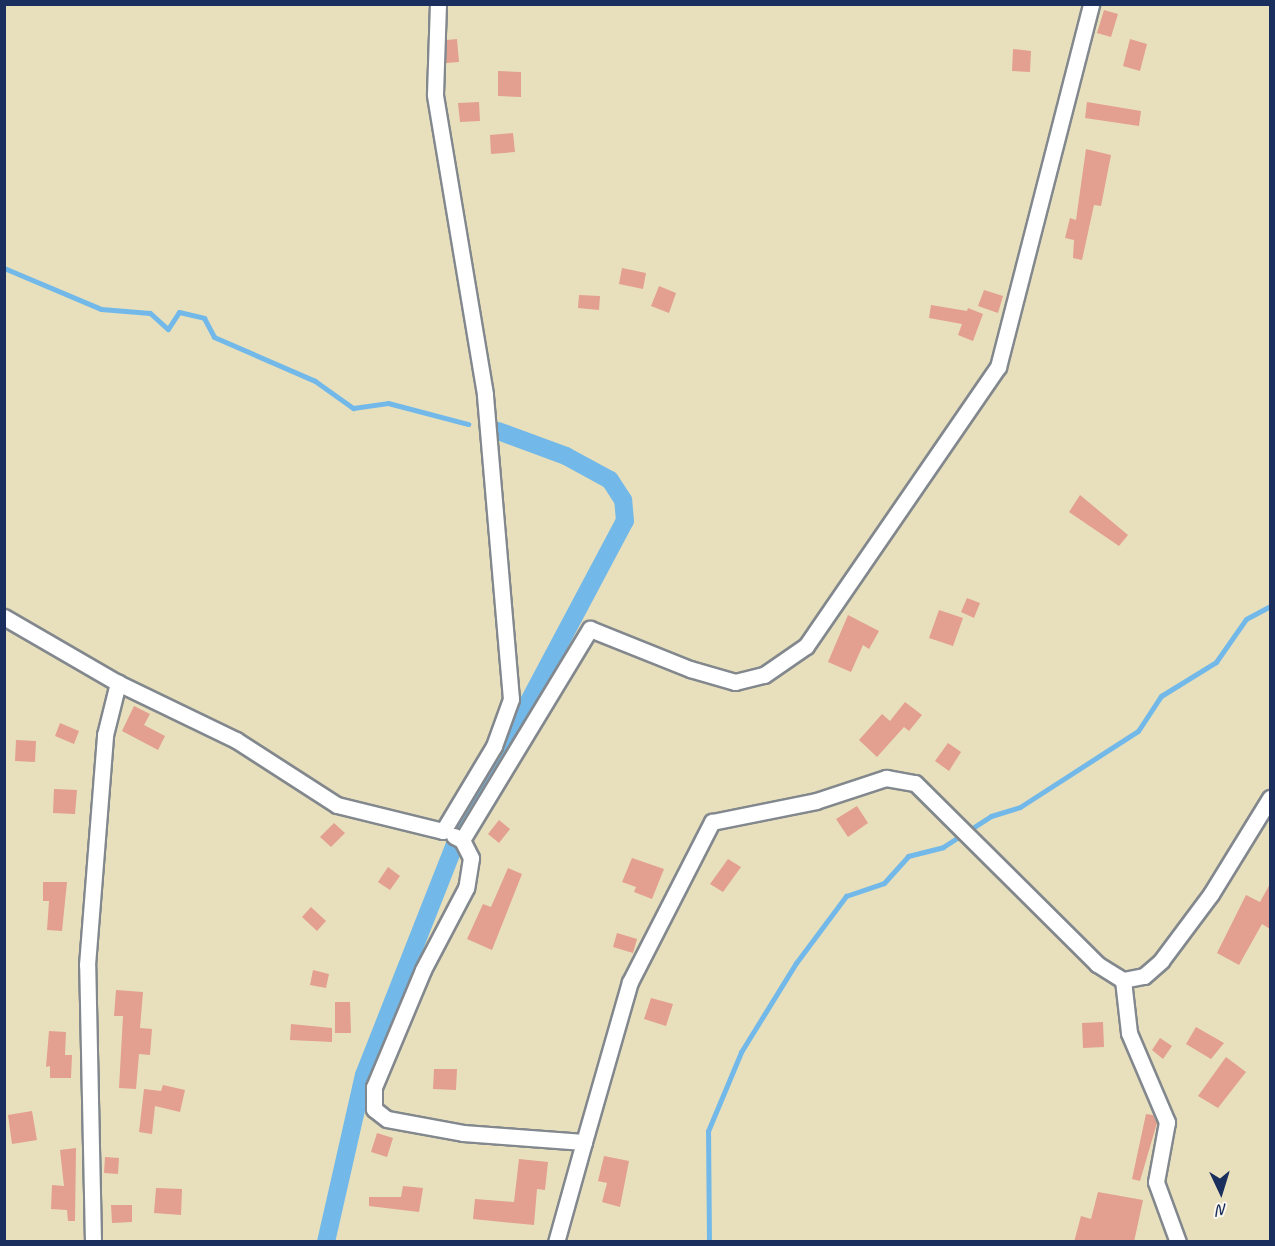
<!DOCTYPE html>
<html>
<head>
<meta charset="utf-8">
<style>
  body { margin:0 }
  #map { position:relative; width:1275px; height:1246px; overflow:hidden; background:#e8e0bc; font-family:Caveat,sans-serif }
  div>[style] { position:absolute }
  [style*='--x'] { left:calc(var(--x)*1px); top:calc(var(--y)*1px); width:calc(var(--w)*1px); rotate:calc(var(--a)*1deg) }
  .stream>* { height:5px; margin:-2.5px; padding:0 2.5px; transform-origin:2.5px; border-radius:2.5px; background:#72b9e9 }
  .canal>* { height:18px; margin:-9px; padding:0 9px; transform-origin:9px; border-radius:9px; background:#72b9e9 }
  .building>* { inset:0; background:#e39f8f }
  .roads { filter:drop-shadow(2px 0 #82888d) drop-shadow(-2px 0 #82888d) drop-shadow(0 2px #82888d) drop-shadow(0 -2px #82888d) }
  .minor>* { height:15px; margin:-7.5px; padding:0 7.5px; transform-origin:7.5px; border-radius:7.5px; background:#fff }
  span { translate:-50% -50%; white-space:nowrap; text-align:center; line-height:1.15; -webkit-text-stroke:4.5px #fbf7ec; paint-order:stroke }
  .frame { position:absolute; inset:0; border:6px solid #1b2f5e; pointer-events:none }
  .north { position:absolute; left:1191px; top:1162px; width:60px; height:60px; -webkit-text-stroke:4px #fbf7ec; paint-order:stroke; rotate:176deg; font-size:16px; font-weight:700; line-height:24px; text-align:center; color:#1b2f5e }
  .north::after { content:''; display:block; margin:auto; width:21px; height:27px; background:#1b2f5e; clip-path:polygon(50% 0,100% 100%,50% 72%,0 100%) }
</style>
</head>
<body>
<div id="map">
  <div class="stream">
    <div style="--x:4;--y:268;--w:105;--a:22.9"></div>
    <div style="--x:101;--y:309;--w:49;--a:4.7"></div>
    <div style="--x:150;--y:313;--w:24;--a:42"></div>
    <div style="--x:168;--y:329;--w:20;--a:-57"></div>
    <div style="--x:179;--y:312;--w:26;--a:13"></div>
    <div style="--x:204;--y:318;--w:21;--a:62"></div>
    <div style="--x:214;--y:337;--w:110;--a:23.5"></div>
    <div style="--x:315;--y:381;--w:47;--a:35.4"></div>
    <div style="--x:353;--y:408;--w:35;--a:-8"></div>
    <div style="--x:388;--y:403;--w:83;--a:14.7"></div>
    <div style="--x:709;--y:1242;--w:111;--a:-90.5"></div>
    <div style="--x:708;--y:1131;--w:86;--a:-67.3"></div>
    <div style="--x:741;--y:1052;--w:105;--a:-58.3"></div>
    <div style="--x:796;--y:963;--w:84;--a:-53.3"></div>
    <div style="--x:846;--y:896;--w:40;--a:-18.9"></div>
    <div style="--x:884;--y:883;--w:36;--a:-48"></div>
    <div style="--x:908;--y:856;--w:36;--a:-14"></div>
    <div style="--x:943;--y:847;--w:57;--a:-32.9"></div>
    <div style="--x:991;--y:816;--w:30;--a:-17"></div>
    <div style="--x:1020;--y:807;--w:140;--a:-32.8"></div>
    <div style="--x:1138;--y:731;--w:42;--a:-56.7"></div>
    <div style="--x:1161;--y:696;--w:65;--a:-31.7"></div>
    <div style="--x:1216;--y:662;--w:52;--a:-55.1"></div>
    <div style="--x:1246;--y:619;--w:27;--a:-28"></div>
  </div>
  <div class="canal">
    <div style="--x:326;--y:1242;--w:171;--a:-77.2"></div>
    <div style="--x:364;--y:1075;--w:262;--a:-68.5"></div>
    <div style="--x:460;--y:831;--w:351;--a:-62"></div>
    <div style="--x:625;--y:521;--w:21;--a:-95"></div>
    <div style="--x:623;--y:500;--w:24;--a:-123"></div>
    <div style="--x:610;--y:480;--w:50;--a:-151.4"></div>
    <div style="--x:566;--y:456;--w:72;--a:-159.8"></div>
  </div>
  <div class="building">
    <div style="clip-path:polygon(1104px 10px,1118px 14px,1111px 37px,1097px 33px)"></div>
    <div style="clip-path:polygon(457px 39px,459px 62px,446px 63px,447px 40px)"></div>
    <div style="clip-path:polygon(1130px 39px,1147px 44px,1140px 71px,1123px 66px)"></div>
    <div style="clip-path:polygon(1013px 49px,1031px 51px,1030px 72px,1012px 71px)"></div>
    <div style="clip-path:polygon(498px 71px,521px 72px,521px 97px,498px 96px)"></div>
    <div style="clip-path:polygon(479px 102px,480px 121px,460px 122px,458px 103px)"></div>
    <div style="clip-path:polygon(1087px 102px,1141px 111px,1139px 126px,1085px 118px)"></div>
    <div style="clip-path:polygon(513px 133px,515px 152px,491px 154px,490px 135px)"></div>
    <div style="clip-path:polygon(1086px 149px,1111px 155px,1101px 206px,1094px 205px,1082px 260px,1073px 258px,1074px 240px,1065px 238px,1070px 218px,1076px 220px)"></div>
    <div style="clip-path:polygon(622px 268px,646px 273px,643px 289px,619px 284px)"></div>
    <div style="clip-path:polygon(659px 286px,676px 293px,669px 313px,651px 306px)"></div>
    <div style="clip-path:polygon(984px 290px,1003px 296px,998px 313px,978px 306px)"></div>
    <div style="clip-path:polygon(579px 295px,600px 296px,599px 310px,578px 308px)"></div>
    <div style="clip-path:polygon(931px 305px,967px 311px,968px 308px,983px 314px,973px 341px,958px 335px,962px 324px,929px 318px)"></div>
    <div style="clip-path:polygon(1080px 495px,1128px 535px,1119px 546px,1069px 512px)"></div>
    <div style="clip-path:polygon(967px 598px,980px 603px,974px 618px,961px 612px)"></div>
    <div style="clip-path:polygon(939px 610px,963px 618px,953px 646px,929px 638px)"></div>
    <div style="clip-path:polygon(848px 615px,879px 631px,869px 649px,863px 645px,851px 672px,828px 662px)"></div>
    <div style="clip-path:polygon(905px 702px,922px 715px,909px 731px,904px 727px,877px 757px,859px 740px,882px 714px,890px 721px)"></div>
    <div style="clip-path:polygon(134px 706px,150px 714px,144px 725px,165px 736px,158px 750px,122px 731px)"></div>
    <div style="clip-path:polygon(60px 723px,79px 731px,74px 744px,55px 736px)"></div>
    <div style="clip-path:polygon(16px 740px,36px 741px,35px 762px,15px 761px)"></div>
    <div style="clip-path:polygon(948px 743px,961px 752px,949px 771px,935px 761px)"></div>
    <div style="clip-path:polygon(54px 789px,77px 790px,75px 814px,53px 813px)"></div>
    <div style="clip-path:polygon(857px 806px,868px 823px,848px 837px,836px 819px)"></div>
    <div style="clip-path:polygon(499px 820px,510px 829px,499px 843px,488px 834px)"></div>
    <div style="clip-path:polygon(334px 823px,345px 833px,331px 847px,320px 837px)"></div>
    <div style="clip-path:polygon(632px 858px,664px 869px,652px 899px,634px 892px,636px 887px,622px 882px)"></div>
    <div style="clip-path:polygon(728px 859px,741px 867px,723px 892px,710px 884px)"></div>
    <div style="clip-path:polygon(388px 867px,400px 876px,390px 890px,378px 882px)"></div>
    <div style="clip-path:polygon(508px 868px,522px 874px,492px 950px,467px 939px,483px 904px,491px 907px)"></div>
    <div style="clip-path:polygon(43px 882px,67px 882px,62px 931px,47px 930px,49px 901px,43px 901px)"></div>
    <div style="clip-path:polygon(1270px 884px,1270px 929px,1262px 924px,1239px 965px,1217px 953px,1246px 895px,1260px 902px)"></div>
    <div style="clip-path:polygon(311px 907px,326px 921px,317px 931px,302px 917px)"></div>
    <div style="clip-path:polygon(617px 933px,637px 939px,633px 953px,613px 947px)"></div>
    <div style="clip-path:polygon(313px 970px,329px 974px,326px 988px,310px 985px)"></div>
    <div style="clip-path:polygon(116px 990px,143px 992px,140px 1028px,152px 1029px,150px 1055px,139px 1054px,136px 1089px,119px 1088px,123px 1016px,114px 1016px)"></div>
    <div style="clip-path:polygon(651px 998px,673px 1004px,666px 1026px,644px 1019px)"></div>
    <div style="clip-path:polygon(335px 1002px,350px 1002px,351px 1033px,335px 1033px)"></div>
    <div style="clip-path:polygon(1103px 1022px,1104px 1047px,1083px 1048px,1082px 1023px)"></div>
    <div style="clip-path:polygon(291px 1024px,332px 1028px,332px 1042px,290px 1040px)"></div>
    <div style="clip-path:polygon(1196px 1027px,1224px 1043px,1211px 1059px,1186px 1044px)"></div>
    <div style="clip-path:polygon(49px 1031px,66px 1032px,65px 1055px,72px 1055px,71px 1078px,50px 1078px,50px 1066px,46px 1067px)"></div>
    <div style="clip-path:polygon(1160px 1038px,1172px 1046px,1163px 1059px,1152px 1050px)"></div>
    <div style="clip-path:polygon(1226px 1057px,1246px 1072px,1218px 1108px,1198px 1096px)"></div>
    <div style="clip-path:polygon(434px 1069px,457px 1069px,456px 1090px,433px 1089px)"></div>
    <div style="clip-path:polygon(163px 1085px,185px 1090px,180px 1112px,155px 1106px,152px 1134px,139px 1132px,144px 1089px,161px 1091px)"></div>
    <div style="clip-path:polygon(32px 1111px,37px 1140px,12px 1144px,8px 1115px)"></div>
    <div style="clip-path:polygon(1146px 1114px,1153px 1115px,1157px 1123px,1140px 1181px,1132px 1179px)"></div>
    <div style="clip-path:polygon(377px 1133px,393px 1138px,387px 1157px,371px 1152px)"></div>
    <div style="clip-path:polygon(76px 1148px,75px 1221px,68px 1221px,67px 1210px,51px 1209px,52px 1185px,64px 1186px,60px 1150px)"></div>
    <div style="clip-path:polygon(604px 1156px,629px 1161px,620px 1207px,602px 1202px,607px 1183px,598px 1181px)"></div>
    <div style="clip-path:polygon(105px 1157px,119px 1158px,118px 1174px,104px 1173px)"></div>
    <div style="clip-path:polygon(519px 1159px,548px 1162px,545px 1190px,537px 1189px,534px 1225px,473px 1219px,475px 1199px,514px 1202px)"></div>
    <div style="clip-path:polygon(403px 1186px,423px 1188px,419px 1212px,369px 1206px,369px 1197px,401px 1197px)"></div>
    <div style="clip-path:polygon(156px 1188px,182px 1189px,181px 1215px,154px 1213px)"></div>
    <div style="clip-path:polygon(1098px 1192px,1143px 1200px,1134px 1242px,1074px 1242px,1081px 1216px,1091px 1219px)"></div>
    <div style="clip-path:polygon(111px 1205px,132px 1205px,132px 1222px,112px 1223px)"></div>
  </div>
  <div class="roads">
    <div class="minor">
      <div style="--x:4;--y:617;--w:132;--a:30.1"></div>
      <div style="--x:454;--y:836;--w:9;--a:27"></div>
      <div style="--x:462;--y:840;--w:20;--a:63"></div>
      <div style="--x:471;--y:858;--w:30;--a:99"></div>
      <div style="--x:466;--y:888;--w:93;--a:117.7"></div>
      <div style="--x:423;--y:970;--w:127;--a:112.7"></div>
      <div style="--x:374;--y:1087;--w:22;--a:90"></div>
      <div style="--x:374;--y:1109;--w:16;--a:38"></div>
      <div style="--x:387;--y:1119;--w:77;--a:10.4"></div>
      <div style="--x:463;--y:1133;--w:121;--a:4.3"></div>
      <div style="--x:584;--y:1142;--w:104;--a:105.6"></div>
      <div style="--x:462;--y:840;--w:247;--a:-58.8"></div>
      <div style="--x:590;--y:629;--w:108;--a:21.8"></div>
      <div style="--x:690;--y:669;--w:47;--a:16.1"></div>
      <div style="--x:735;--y:682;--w:30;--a:-14"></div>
      <div style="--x:764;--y:675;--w:51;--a:-34.6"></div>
      <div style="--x:806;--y:646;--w:339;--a:-55.5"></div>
      <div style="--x:998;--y:367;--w:375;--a:-75.6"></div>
      <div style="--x:1123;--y:980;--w:53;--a:83.5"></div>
      <div style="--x:1129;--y:1033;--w:97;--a:66.9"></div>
      <div style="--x:1167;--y:1122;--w:61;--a:100.4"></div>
      <div style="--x:1156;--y:1182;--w:64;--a:69.9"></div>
      <div style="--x:584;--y:1142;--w:166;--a:-74"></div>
      <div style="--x:630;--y:982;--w:180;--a:-62.9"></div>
      <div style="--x:712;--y:822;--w:106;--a:-11.4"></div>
      <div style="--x:816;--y:801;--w:74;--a:-18.2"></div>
      <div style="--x:886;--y:778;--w:29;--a:10"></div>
      <div style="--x:915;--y:783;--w:257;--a:44.8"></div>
      <div style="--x:1097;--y:964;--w:31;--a:32"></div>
      <div style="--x:1123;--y:980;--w:21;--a:-11"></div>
      <div style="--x:1144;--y:976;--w:23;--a:-41"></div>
      <div style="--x:1161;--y:961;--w:84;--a:-53.3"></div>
      <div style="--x:1211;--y:894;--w:113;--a:-58.4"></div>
      <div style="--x:93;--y:1242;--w:277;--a:-91.2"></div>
      <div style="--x:87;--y:965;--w:231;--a:-85.5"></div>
      <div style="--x:105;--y:735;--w:54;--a:-76"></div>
      <div style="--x:118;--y:683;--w:131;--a:25.8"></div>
      <div style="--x:236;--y:740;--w:120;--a:32.8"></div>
      <div style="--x:337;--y:805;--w:109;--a:13.8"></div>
      <div style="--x:443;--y:831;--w:99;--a:-59"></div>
      <div style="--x:494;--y:746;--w:50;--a:-70.1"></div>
      <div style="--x:511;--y:699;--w:306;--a:-94.9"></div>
      <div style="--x:485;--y:394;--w:304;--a:-99.5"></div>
      <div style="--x:435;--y:94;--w:90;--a:-88.1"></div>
    </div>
  </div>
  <div class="frame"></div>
  <div class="north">N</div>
</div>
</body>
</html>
